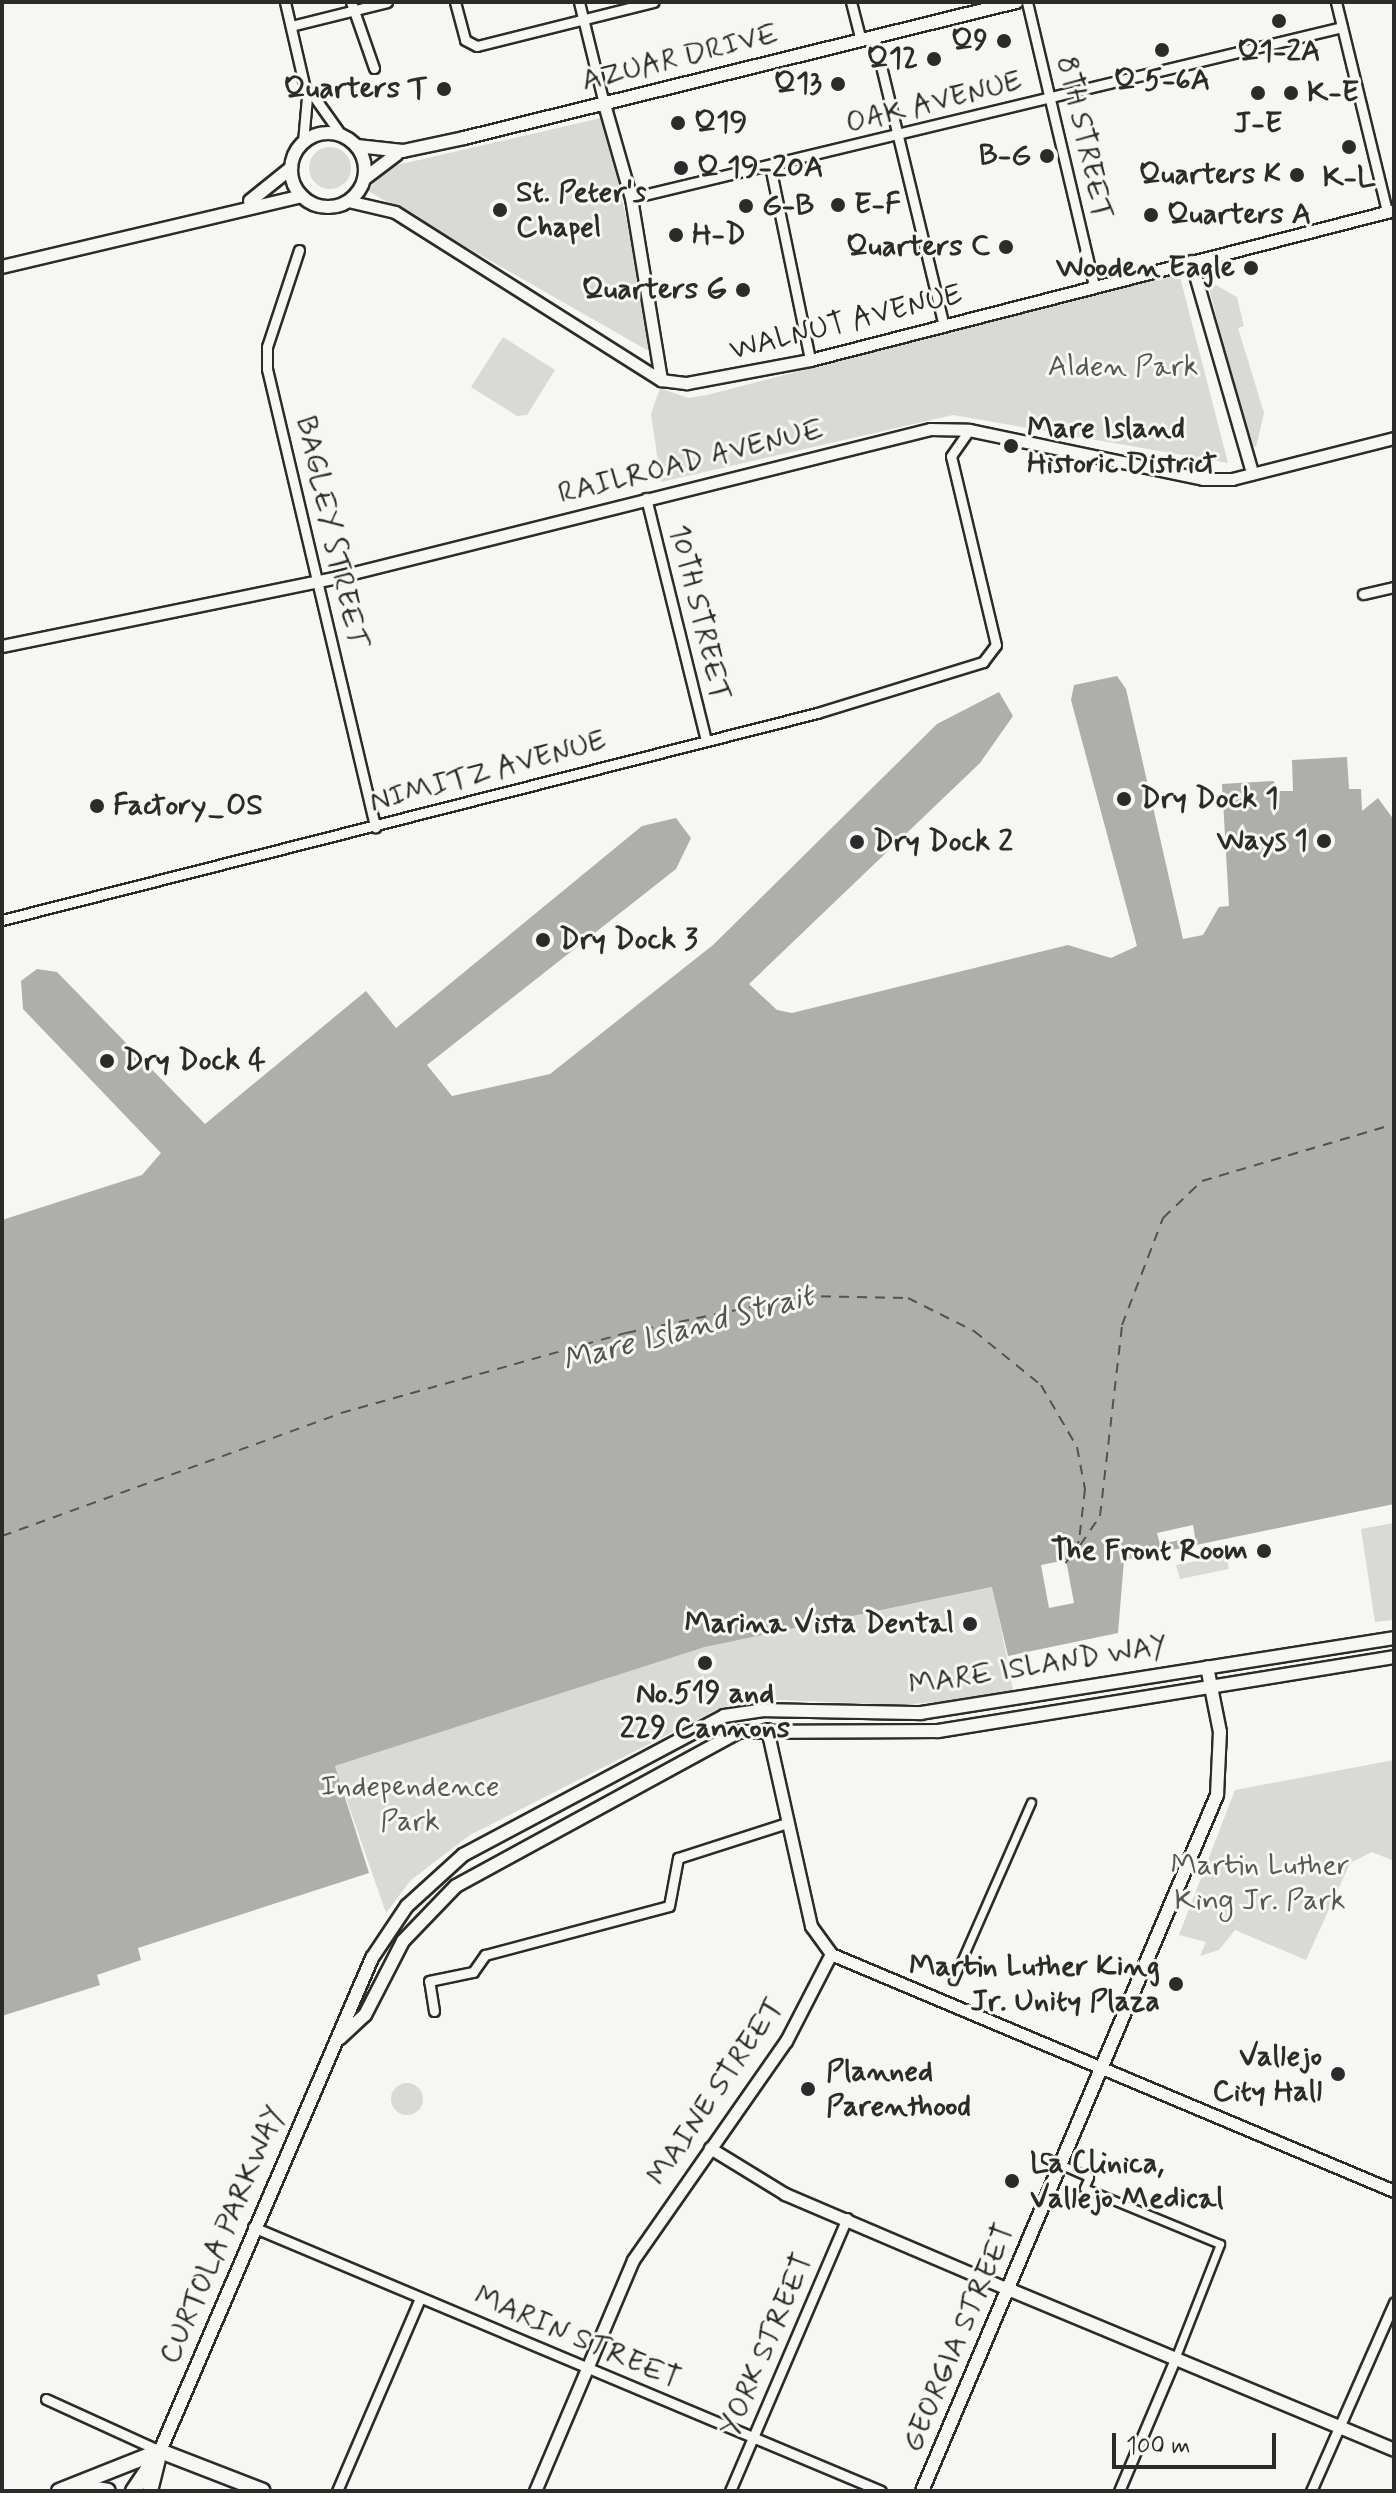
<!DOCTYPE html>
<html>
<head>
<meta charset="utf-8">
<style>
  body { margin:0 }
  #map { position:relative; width:1396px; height:2493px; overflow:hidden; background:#f6f6f2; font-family:Mynerve,sans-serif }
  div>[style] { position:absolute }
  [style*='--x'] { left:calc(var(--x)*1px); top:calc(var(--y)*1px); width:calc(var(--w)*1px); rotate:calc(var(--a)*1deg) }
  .green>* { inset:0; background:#d9d9d5 }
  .round { border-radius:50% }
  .water>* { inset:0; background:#aeaeab }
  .pier>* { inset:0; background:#f6f6f2 }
  .ferry>* { height:2px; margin-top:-1px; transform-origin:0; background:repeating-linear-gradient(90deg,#525251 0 10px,transparent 0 18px) }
  .roads { filter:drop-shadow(2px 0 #2b2b2b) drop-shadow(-2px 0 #2b2b2b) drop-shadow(0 2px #2b2b2b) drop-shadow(0 -2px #2b2b2b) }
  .pedestrian>* { height:7px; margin:-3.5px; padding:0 3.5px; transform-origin:3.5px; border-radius:3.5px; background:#f6f6f2 }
  .minor>* { height:9px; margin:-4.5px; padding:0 4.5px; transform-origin:4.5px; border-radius:4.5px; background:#f6f6f2 }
  .tertiary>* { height:11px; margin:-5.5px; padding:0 5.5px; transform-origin:5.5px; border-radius:5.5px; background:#f6f6f2 }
  .secondary>* { height:12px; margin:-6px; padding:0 6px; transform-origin:6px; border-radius:6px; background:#f6f6f2 }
  .secondary>.ring { margin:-6px; padding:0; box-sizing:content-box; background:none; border:12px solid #f6f6f2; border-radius:50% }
  .primary>* { height:14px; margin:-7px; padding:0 7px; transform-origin:7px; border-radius:7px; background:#f6f6f2 }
  .dots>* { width:22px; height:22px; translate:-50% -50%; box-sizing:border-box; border:4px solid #f6f6f2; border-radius:50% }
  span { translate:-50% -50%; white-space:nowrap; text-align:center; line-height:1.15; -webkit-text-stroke:6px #f6f6f2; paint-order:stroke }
  .poi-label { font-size:30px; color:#2b2b2b; font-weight:700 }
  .right { translate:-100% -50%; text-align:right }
  .left { translate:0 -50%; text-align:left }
  .street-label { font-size:30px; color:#2b2b2b }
  .park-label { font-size:30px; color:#565656 }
  .water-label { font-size:32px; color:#525251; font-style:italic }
  .frame { position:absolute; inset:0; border:4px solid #2b2b2b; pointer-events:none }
  .scale { position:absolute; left:1112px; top:2433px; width:164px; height:36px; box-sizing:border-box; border:4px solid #2b2b2b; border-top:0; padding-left:10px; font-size:24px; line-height:28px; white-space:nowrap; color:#2b2b2b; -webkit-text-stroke:6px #f6f6f2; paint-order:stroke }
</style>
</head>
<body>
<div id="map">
  <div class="green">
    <div style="clip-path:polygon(605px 117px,652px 342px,647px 350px,368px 191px,384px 168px)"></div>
    <div class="round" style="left:309px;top:147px;width:42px;height:42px"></div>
    <div style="clip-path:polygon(1179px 273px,1228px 463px,953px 415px,661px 482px,651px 414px,660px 388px,688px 398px,707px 395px)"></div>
    <div style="clip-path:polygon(1207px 280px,1237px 297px,1244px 326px,1238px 328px,1264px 413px,1256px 447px,1248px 444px)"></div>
    <div style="clip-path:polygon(503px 337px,555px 370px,527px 415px,517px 416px,471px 387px)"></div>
    <div style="clip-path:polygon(1394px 1523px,1394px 1620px,1375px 1622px,1361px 1529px)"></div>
    <div style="clip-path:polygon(1226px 1555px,1229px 1569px,1180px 1579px,1176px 1565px)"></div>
    <div style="clip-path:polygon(993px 1587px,1014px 1695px,900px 1705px,754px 1699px,720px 1708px,470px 1835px,411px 1880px,386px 1913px,335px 1766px,705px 1647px)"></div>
    <div style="clip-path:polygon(1394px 1760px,1394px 1861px,1372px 1852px,1350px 1863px,1306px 1960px,1235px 1930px,1219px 1950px,1200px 1956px,1206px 1942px,1179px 1935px,1235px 1790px)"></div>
    <div class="round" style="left:391px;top:2083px;width:32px;height:32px"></div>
  </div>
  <div class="water">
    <div style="clip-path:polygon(1117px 676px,1126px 689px,1183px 939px,1203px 935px,1219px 907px,1229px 906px,1222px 784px,1274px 781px,1275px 791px,1293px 791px,1292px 760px,1347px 757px,1349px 789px,1361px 789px,1362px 811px,1378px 798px,1394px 820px,1394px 1504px,1124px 1560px,1118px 1633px,1008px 1656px,992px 1587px,705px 1647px,335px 1766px,369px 1873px,138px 1948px,141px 1960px,97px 1975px,100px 1985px,2px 2016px,2px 1220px,142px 1175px,161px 1153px,23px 1009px,21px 981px,37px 969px,57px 972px,205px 1124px,366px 991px,396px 1028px,642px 826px,676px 818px,691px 838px,676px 869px,427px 1065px,452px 1096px,550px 1074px,713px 945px,937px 724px,999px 692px,1013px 716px,980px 763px,749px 984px,777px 1010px,792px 1013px,1068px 945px,1111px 958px,1137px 946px,1071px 700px,1074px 685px)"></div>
  </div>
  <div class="pier">
    <div style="clip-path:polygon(1193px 1525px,1195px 1537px,1160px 1544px,1157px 1533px)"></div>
    <div style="clip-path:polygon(1066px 1560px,1074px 1603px,1049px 1608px,1041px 1565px)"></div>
  </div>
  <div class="ferry">
    <div style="--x:2;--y:1536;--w:361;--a:-19.9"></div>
    <div style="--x:341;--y:1413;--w:296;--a:-15.7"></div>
    <div style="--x:626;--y:1333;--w:181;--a:-11.8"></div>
    <div style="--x:803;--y:1296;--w:105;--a:1.1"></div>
    <div style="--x:908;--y:1298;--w:74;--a:26.6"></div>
    <div style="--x:974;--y:1331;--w:86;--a:38.9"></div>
    <div style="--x:1041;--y:1385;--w:72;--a:59.9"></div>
    <div style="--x:1077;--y:1447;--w:43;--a:79.2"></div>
    <div style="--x:1085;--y:1489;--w:52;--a:96.6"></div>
    <div style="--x:1079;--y:1541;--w:26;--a:121"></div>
    <div style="--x:1070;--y:1560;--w:53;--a:-55.7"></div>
    <div style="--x:1100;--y:1516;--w:192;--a:-83.4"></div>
    <div style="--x:1122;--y:1325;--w:115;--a:-69"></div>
    <div style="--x:1163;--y:1218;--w:54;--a:-43.5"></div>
    <div style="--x:1202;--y:1181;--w:200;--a:-16.5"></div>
  </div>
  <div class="roads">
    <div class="pedestrian">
      <div style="--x:953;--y:1980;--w:194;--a:-66.3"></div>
      <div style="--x:1046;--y:2158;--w:47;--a:23.8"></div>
      <div style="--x:1089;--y:2177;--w:12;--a:114"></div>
      <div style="--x:1084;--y:2188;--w:147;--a:22.4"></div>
      <div style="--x:1220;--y:2244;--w:123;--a:111.4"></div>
    </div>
    <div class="minor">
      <div style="--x:285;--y:2;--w:98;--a:77"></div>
      <div style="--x:307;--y:97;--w:45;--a:95.1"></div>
      <div style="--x:351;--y:2;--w:70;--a:70.8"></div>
      <div style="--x:455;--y:2;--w:39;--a:75"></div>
      <div style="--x:465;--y:40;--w:13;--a:27"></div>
      <div style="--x:477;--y:46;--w:182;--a:-14"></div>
      <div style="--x:579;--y:2;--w:105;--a:76.2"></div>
      <div style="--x:851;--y:2;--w:40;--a:75.6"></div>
      <div style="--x:1027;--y:2;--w:292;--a:76.7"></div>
      <div style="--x:1336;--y:2;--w:216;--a:76.3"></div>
      <div style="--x:291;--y:26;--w:99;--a:-14"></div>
      <div style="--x:874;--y:37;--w:294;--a:76.4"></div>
      <div style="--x:310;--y:91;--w:55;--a:54.6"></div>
      <div style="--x:770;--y:166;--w:198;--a:78.3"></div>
      <div style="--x:631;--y:198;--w:731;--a:-13.52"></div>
      <div style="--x:299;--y:250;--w:102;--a:108.3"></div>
      <div style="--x:267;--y:347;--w:22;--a:90"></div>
      <div style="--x:267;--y:369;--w:471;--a:76.7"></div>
      <div style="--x:646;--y:498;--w:249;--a:76.1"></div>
      <div style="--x:1363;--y:594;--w:32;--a:-13"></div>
      <div style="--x:2;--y:920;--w:841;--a:-14.25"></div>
      <div style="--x:817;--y:713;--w:174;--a:-17.1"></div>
      <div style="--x:983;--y:662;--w:21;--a:-53"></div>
      <div style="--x:996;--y:645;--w:194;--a:-103.4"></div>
      <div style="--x:951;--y:456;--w:32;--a:-55"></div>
      <div style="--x:434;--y:2011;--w:30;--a:-99"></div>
      <div style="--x:429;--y:1981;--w:45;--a:-11.6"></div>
      <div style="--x:473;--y:1972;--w:21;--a:-55"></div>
      <div style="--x:485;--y:1955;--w:190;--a:-14.9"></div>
      <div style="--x:669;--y:1906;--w:49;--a:-79.4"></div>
      <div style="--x:678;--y:1858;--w:114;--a:-17.8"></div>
      <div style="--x:253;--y:2227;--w:681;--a:22.8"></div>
      <div style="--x:46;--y:2399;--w:125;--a:24.5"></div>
      <div style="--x:337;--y:2491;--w:210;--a:-66.7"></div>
      <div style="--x:730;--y:2491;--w:297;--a:-66.8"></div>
      <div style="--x:1119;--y:2491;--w:143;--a:-67"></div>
      <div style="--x:1311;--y:2491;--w:206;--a:-66.2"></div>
    </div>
    <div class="tertiary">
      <div style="--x:604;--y:104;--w:98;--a:74"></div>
      <div style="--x:631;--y:198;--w:184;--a:80.6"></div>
      <div style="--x:348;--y:201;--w:48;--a:13.2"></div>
      <div style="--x:395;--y:212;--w:315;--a:32.3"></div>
      <div style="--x:661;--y:380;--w:26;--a:7"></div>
      <div style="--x:687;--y:383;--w:125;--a:-10.6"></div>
      <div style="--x:810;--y:360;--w:603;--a:-14.4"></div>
      <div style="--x:1191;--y:261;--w:221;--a:73.9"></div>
      <div style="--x:2;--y:646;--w:342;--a:-11.6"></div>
      <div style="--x:337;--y:577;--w:611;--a:-14.01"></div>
      <div style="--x:930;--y:429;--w:39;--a:1"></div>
      <div style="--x:969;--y:430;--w:239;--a:11.8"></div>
      <div style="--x:1203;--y:479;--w:29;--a:0"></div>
      <div style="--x:1232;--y:479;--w:167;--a:-14.2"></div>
      <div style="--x:767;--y:1729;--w:202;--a:77.4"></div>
      <div style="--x:811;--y:1926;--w:34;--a:54"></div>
      <div style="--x:831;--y:1954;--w:611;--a:22.83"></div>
      <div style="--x:710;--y:2148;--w:88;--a:31.5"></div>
      <div style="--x:785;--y:2194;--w:242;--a:23.1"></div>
      <div style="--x:535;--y:2491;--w:251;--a:-67"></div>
      <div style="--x:633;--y:2260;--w:267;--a:-55.1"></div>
      <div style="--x:786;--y:2041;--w:98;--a:-62.7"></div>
    </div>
    <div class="secondary">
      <div class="ring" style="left:291px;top:133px;width:62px;height:62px"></div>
      <div style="--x:357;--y:146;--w:46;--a:6.2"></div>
      <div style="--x:403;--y:151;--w:62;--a:-12"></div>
      <div style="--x:464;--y:138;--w:569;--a:-13.84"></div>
      <div style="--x:364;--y:179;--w:41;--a:-37.1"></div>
      <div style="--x:250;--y:201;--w:53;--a:-38.8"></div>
      <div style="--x:2;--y:267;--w:308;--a:-13.3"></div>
      <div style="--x:340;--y:2038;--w:34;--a:-43"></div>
      <div style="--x:365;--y:2015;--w:83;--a:-62.8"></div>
      <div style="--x:403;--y:1941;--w:76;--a:-46.1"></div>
      <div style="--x:456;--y:1886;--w:321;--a:-28.6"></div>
      <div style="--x:738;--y:1732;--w:200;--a:-0.3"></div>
      <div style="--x:938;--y:1731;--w:462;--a:-9.2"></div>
      <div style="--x:1008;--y:2289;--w:418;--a:22.6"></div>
      <div style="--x:160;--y:2451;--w:537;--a:-66.73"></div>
      <div style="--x:372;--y:1958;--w:63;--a:-56.1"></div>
      <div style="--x:407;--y:1906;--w:76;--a:-42.3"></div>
      <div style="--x:463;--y:1855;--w:296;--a:-28"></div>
      <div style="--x:724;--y:1716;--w:40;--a:-8.5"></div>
      <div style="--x:764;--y:1710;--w:157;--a:1.1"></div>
      <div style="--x:921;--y:1713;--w:479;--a:-9"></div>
      <div style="--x:922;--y:2491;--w:756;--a:-67.03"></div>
      <div style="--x:1217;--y:1795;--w:63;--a:-87.3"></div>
      <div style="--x:1220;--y:1732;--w:66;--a:-101.3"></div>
    </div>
    <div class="primary">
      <div style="--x:74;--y:2486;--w:34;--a:8"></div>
      <div style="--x:59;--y:2491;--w:109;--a:-21.6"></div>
      <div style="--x:160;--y:2451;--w:110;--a:21.2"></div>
      <div style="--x:133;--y:2491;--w:48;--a:-56"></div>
      <div style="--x:150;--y:2491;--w:32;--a:-76"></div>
    </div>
  </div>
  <div class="dots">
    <div style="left:1279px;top:21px;background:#2b2b2b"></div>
    <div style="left:1004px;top:41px;background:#2b2b2b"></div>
    <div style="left:1162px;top:50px;background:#2b2b2b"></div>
    <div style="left:934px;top:59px;background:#2b2b2b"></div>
    <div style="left:838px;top:84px;background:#2b2b2b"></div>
    <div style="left:444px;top:89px;background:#2b2b2b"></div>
    <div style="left:1258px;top:93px;background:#2b2b2b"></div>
    <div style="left:1291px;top:93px;background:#2b2b2b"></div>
    <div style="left:678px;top:123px;background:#2b2b2b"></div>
    <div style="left:1349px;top:147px;background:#2b2b2b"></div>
    <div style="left:1047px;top:156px;background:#2b2b2b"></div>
    <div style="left:681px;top:168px;background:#2b2b2b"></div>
    <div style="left:1297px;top:175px;background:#2b2b2b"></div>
    <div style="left:838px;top:205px;background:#2b2b2b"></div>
    <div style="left:746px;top:206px;background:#2b2b2b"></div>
    <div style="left:500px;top:210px;background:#2b2b2b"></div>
    <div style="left:1151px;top:215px;background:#2b2b2b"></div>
    <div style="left:676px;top:235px;background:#2b2b2b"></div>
    <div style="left:1006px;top:247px;background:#2b2b2b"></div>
    <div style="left:1251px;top:268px;background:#2b2b2b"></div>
    <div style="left:743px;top:290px;background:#2b2b2b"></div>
    <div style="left:1011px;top:446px;background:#2b2b2b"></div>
    <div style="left:1124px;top:799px;background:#2b2b2b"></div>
    <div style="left:97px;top:806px;background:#2b2b2b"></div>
    <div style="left:1324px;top:841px;background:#2b2b2b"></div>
    <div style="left:857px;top:842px;background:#2b2b2b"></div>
    <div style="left:543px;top:940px;background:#2b2b2b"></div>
    <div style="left:107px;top:1061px;background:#2b2b2b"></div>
    <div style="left:1264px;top:1551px;background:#2b2b2b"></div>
    <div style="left:970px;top:1624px;background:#2b2b2b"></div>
    <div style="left:705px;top:1663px;background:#2b2b2b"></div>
    <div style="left:1176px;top:1984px;background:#2b2b2b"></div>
    <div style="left:1338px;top:2074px;background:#2b2b2b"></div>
    <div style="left:808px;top:2089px;background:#2b2b2b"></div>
    <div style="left:1012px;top:2181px;background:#2b2b2b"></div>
  </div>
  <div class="poi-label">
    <span class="right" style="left:988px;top:41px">Q9</span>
    <span style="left:1279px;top:52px">Q1-2A</span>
    <span class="right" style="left:918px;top:59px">Q12</span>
    <span style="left:1162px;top:81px">Q 5-6A</span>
    <span class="right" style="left:822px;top:84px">Q13</span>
    <span class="right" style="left:428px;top:89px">Quarters T</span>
    <span class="left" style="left:1307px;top:93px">K-E</span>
    <span class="left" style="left:694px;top:123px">Q19</span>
    <span style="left:1258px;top:124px">J-E</span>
    <span class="right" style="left:1031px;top:156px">B-G</span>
    <span class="left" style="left:697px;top:168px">Q 19-20A</span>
    <span class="right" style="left:1281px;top:175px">Quarters K</span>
    <span style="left:1349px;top:178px">K-L</span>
    <span class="left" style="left:516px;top:210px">St. Peter's<br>Chapel</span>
    <span class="left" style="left:854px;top:205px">E-F</span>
    <span class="left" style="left:762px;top:206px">G-B</span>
    <span class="left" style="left:1167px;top:215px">Quarters A</span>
    <span class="left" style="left:692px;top:235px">H-D</span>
    <span class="right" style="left:990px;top:247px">Quarters C</span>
    <span class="right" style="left:1235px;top:268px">Wooden Eagle</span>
    <span class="right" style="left:727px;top:290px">Quarters G</span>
    <span class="left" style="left:1027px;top:446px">Mare Island<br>Historic District</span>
    <span class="left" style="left:1140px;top:799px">Dry Dock 1</span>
    <span class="left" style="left:113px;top:806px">Factory_OS</span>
    <span class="right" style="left:1308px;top:841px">Ways 1</span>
    <span class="left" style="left:873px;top:842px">Dry Dock 2</span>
    <span class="left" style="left:559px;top:940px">Dry Dock 3</span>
    <span class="left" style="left:123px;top:1061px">Dry Dock 4</span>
    <span class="right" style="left:1248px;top:1551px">The Front Room</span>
    <span class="right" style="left:954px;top:1624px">Marina Vista Dental</span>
    <span style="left:705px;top:1711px">No.519 and<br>229 Cannons</span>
    <span class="right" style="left:1160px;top:1984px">Martin Luther King<br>Jr. Unity Plaza</span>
    <span class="right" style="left:1322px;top:2074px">Vallejo<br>City Hall</span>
    <span class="left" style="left:826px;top:2089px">Planned<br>Parenthood</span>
    <span class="left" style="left:1030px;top:2181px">La Clinica,<br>Vallejo Medical</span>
  </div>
  <div class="street-label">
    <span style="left:680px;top:58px;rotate:-14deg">AZUAR DRIVE</span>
    <span style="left:934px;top:103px;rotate:-14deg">OAK AVENUE</span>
    <span style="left:1084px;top:138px;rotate:77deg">8TH STREET</span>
    <span style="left:846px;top:323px;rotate:-14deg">WALNUT AVENUE</span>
    <span style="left:691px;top:462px;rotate:-14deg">RAILROAD AVENUE</span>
    <span style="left:331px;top:532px;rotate:77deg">BAGLEY STREET</span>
    <span style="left:699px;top:613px;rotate:76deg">10TH STREET</span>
    <span style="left:488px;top:772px;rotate:-15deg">NIMITZ AVENUE</span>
    <span style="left:1038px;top:1666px;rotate:-9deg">MARE ISLAND WAY</span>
    <span style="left:716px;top:2092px;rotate:-56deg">MAINE STREET</span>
    <span style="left:223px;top:2235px;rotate:-67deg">CURTOLA PARKWAY</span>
    <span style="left:577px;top:2338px;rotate:23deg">MARIN STREET</span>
    <span style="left:959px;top:2338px;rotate:-67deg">GEORGIA STREET</span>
    <span style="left:767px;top:2345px;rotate:-67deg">YORK STREET</span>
  </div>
  <div class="park-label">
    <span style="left:1123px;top:367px">Alden Park</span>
    <span style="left:410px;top:1804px">Independence<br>Park</span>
    <span style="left:1260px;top:1883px">Martin Luther<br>King Jr. Park</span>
  </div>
  <div class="water-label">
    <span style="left:688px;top:1329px;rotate:-15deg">Mare Island Strait</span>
  </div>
  <div class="frame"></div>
  <div class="scale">100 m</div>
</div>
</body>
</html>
